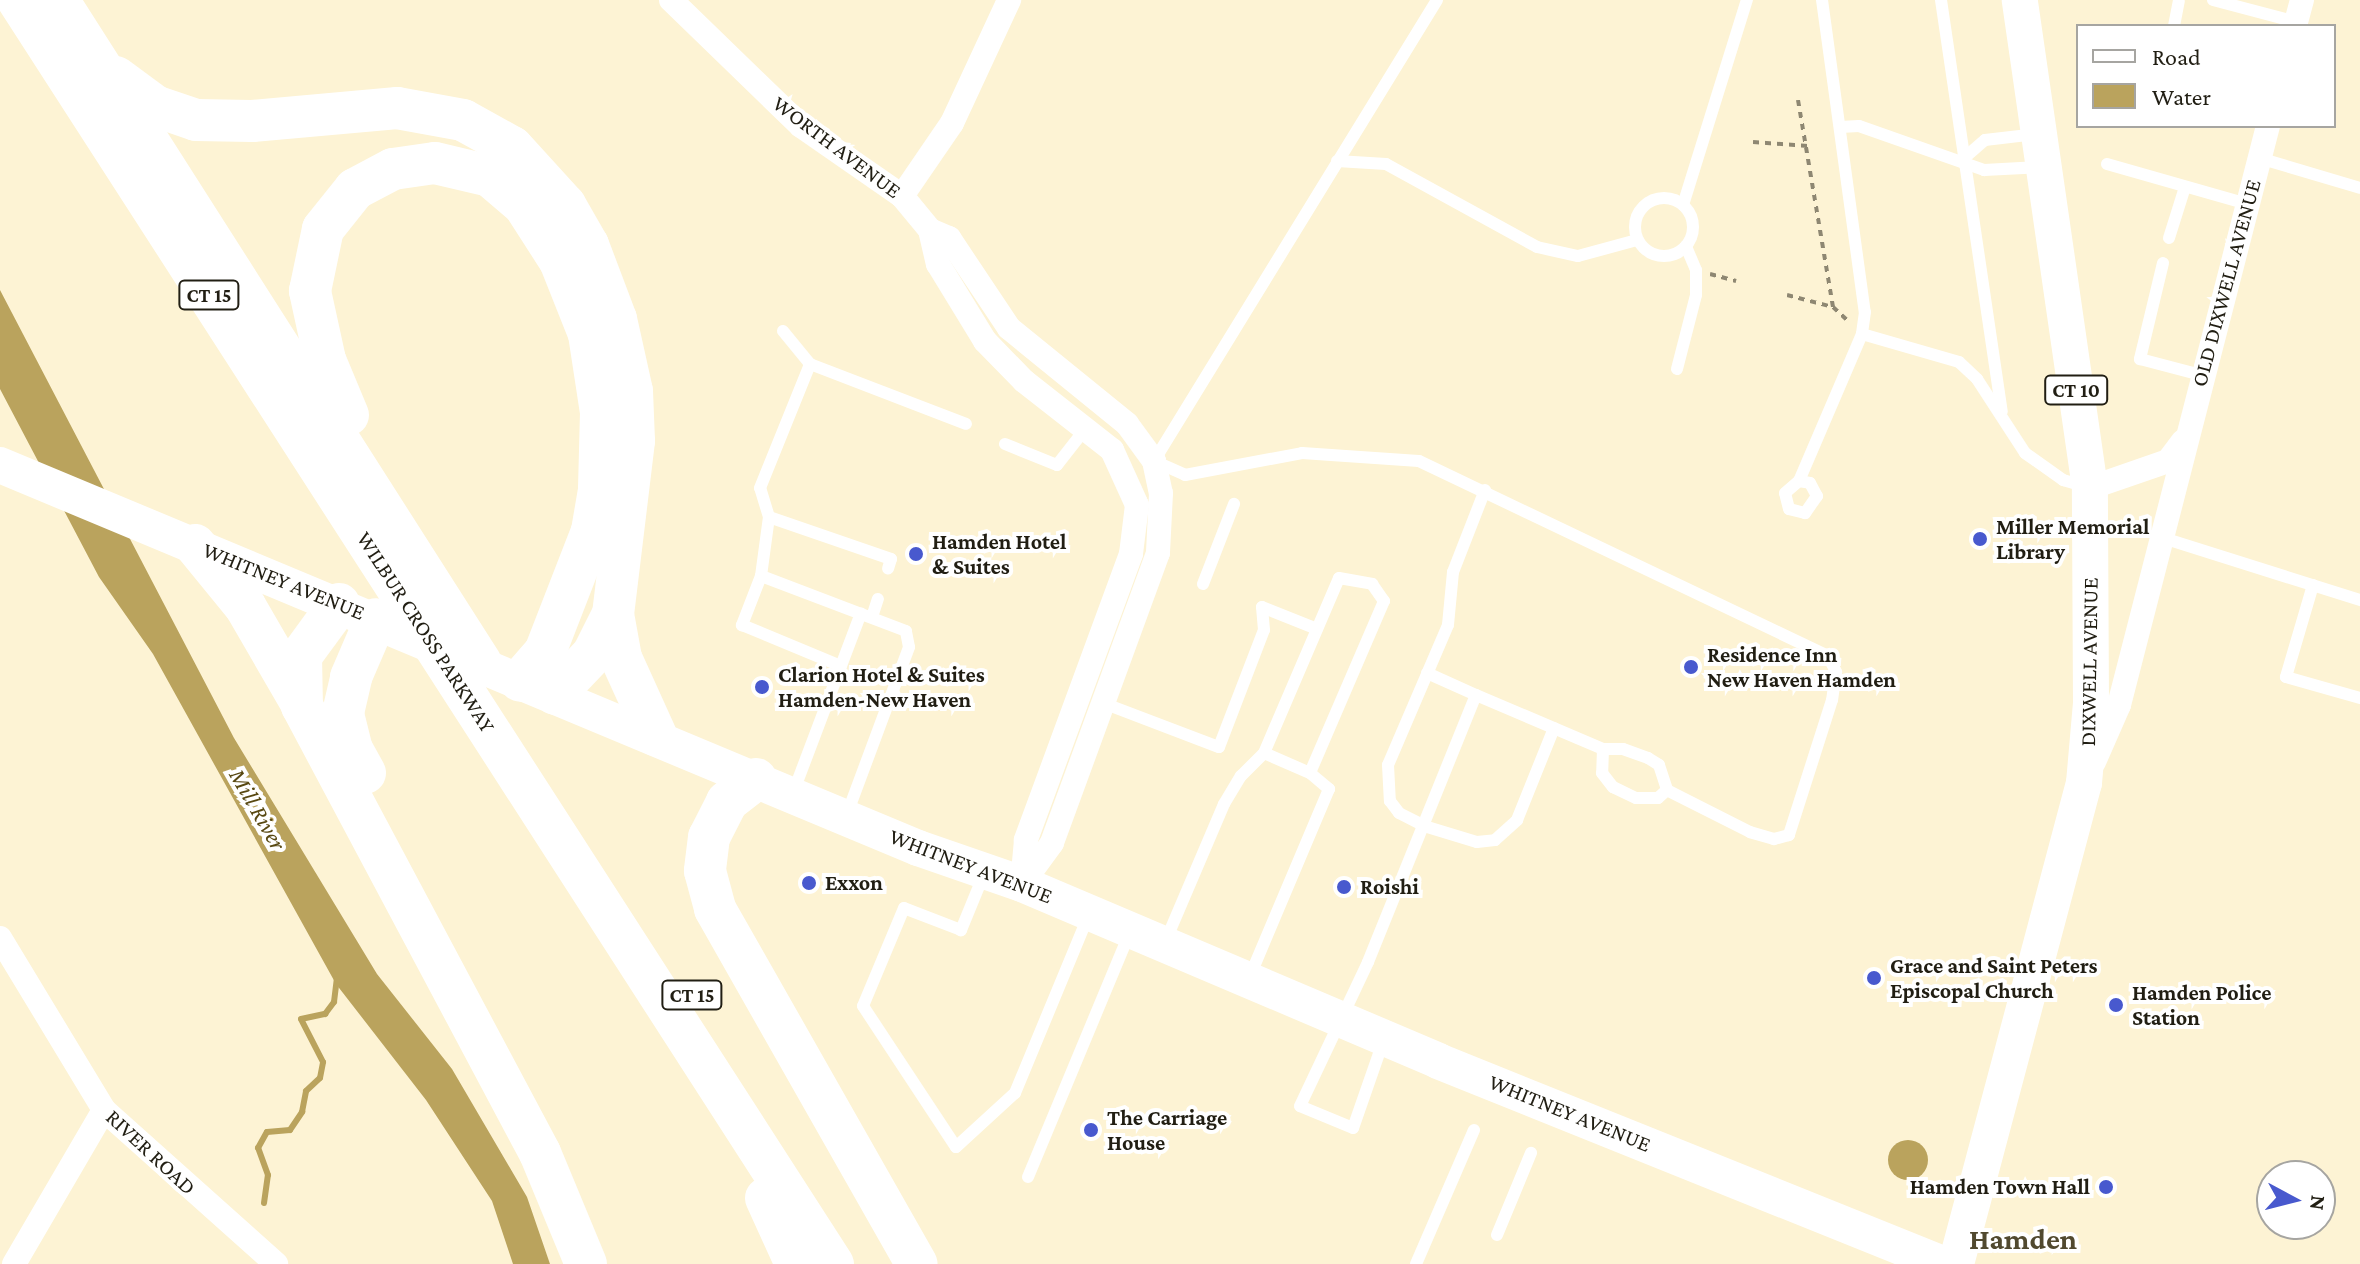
<!DOCTYPE html>
<html>
<head>
<meta charset="utf-8">
<style>
  body { margin:0 }
  #map { position:relative; width:2360px; height:1264px; overflow:hidden; background:#fdf3d4; font-family:"Crimson Pro",serif }
  div>[style] { position:absolute }
  [style*='--x'] { left:calc(var(--x)*1px); top:calc(var(--y)*1px); width:calc(var(--w)*1px); rotate:calc(var(--a)*1deg) }
  .water>* { inset:0; background:#baa35d }
  .round { border-radius:50% }
  .stream>* { height:6px; margin:-3px; padding:0 3px; transform-origin:3px; border-radius:3px; background:#baa35d }
  .path>* { height:4px; margin-top:-2px; transform-origin:0; background:repeating-linear-gradient(90deg,#8e8772 0 6px,transparent 0 12px) }
  .service>* { height:12px; margin:-6px; padding:0 6px; transform-origin:6px; border-radius:6px; background:#fff }
  .service>.ring { margin:-6px; padding:0; box-sizing:content-box; background:none; border:12px solid #fff; border-radius:50% }
  .minor>* { height:24px; margin:-12px; padding:0 12px; transform-origin:12px; border-radius:12px; background:#fff }
  .primary>* { height:36px; margin:-18px; padding:0 18px; transform-origin:18px; border-radius:18px; background:#fff }
  .motorway>* { height:42px; margin:-21px; padding:0 21px; transform-origin:21px; border-radius:21px; background:#fff }
  .dots>* { width:22px; height:22px; translate:-50% -50%; box-sizing:border-box; border:4px solid #fff; border-radius:50% }
  span { translate:-50% -50%; white-space:nowrap; text-align:center; line-height:1.15; -webkit-text-stroke:8px #fff; paint-order:stroke }
  .shield-label span { padding:2px 6px; background:#fff; border:2px solid; border-radius:6px; -webkit-text-stroke-width:0 }
  .shield-label { font-size:20px; color:#211e13; font-weight:700 }
  .street-label { font-size:22px; color:#211e13 }
  .poi-label { font-size:22px; color:#211e13; font-weight:700 }
  .left { translate:0 -50%; text-align:left }
  .right { translate:-100% -50%; text-align:right }
  .water-label { font-size:24px; color:#584811; font-style:italic }
  .district-label { font-size:30px; color:#51492f; font-weight:700 }
  .legend { position:absolute; left:2076px; top:24px; width:260px; height:104px; box-sizing:border-box; background:#fff; border:2px solid #a6a5a1; margin:0; padding:10px 14px; list-style:none; font-size:24px; color:#211e13 }
  .legend li { display:flex; align-items:center; gap:16px; height:40px }
  .legend b { width:40px; border:2px solid #a6a5a1 }
  .north { position:absolute; left:2256px; top:1160px; width:80px; height:80px; box-sizing:border-box; background:#fff; border:2px solid #a6a5a1; border-radius:50%; rotate:97deg; font-size:22px; font-weight:700; line-height:32px; text-align:center; color:#211e13 }
  .north::after { content:''; display:block; margin:auto; width:28px; height:36px; background:#4859ce; clip-path:polygon(50% 0,100% 100%,50% 72%,0 100%) }
</style>
</head>
<body>
<div id="map">
  <div class="water">
    <div style="clip-path:polygon(0 290px,234px 738px,377px 974px,452px 1069px,527px 1197px,550px 1264px,513px 1264px,492px 1201px,426px 1100px,336px 984px,153px 654px,99px 577px,0 389px)"></div>
    <div class="round" style="left:1888px;top:1140px;width:40px;height:40px"></div>
  </div>
  <div class="stream">
    <div style="--x:264;--y:1203;--w:28;--a:-82"></div>
    <div style="--x:268;--y:1175;--w:29;--a:-110"></div>
    <div style="--x:258;--y:1148;--w:18;--a:-61"></div>
    <div style="--x:267;--y:1132;--w:23;--a:-5"></div>
    <div style="--x:290;--y:1130;--w:22;--a:-56"></div>
    <div style="--x:302;--y:1112;--w:21;--a:-79"></div>
    <div style="--x:306;--y:1091;--w:19;--a:-43"></div>
    <div style="--x:320;--y:1078;--w:16;--a:-79"></div>
    <div style="--x:323;--y:1062;--w:48;--a:-117.1"></div>
    <div style="--x:301;--y:1019;--w:25;--a:-12"></div>
    <div style="--x:325;--y:1014;--w:15;--a:-53"></div>
    <div style="--x:334;--y:1002;--w:23;--a:-83"></div>
  </div>
  <div class="path">
    <div style="--x:1798;--y:100;--w:210;--a:80.4"></div>
    <div style="--x:1753;--y:142;--w:55;--a:4.2"></div>
    <div style="--x:1710;--y:274;--w:27;--a:15"></div>
    <div style="--x:1787;--y:295;--w:48;--a:14.6"></div>
    <div style="--x:1833;--y:307;--w:21;--a:43"></div>
  </div>
  <div class="service">
    <div style="--x:1437;--y:0;--w:541;--a:121.55"></div>
    <div style="--x:1154;--y:461;--w:34;--a:24"></div>
    <div style="--x:1185;--y:475;--w:119;--a:-10.6"></div>
    <div style="--x:1302;--y:453;--w:117;--a:3.9"></div>
    <div style="--x:1419;--y:461;--w:453;--a:25.5"></div>
    <div style="--x:1828;--y:656;--w:18;--a:63"></div>
    <div style="--x:1836;--y:672;--w:28;--a:98"></div>
    <div style="--x:1832;--y:700;--w:142;--a:107.7"></div>
    <div style="--x:1789;--y:835;--w:16;--a:165"></div>
    <div style="--x:1774;--y:839;--w:25;--a:-164"></div>
    <div style="--x:1750;--y:832;--w:93;--a:-153.2"></div>
    <div style="--x:1822;--y:0;--w:315;--a:82.2"></div>
    <div style="--x:1865;--y:312;--w:22;--a:98"></div>
    <div style="--x:1862;--y:334;--w:101;--a:16.1"></div>
    <div style="--x:1959;--y:362;--w:25;--a:43"></div>
    <div style="--x:1977;--y:379;--w:88;--a:57"></div>
    <div style="--x:2025;--y:453;--w:47;--a:35.4"></div>
    <div style="--x:2063;--y:480;--w:25;--a:16"></div>
    <div style="--x:1941;--y:0;--w:416;--a:81.6"></div>
    <div style="--x:2213;--y:0;--w:86;--a:14.8"></div>
    <div style="--x:2174;--y:26;--w:25;--a:-79"></div>
    <div style="--x:1840;--y:127;--w:19;--a:-3"></div>
    <div style="--x:1859;--y:126;--w:133;--a:19.4"></div>
    <div style="--x:1984;--y:170;--w:57;--a:-3"></div>
    <div style="--x:2259;--y:158;--w:105;--a:16.5"></div>
    <div style="--x:1963;--y:159;--w:29;--a:-41"></div>
    <div style="--x:1985;--y:140;--w:51;--a:-6.7"></div>
    <div style="--x:1337;--y:161;--w:49;--a:3.5"></div>
    <div style="--x:1386;--y:164;--w:172;--a:28.8"></div>
    <div style="--x:1537;--y:247;--w:42;--a:12.4"></div>
    <div style="--x:1578;--y:256;--w:61;--a:-15.2"></div>
    <div style="--x:2107;--y:164;--w:146;--a:15.9"></div>
    <div class="ring" style="left:1635px;top:198px;width:46px;height:46px"></div>
    <div style="--x:1683;--y:205;--w:215;--a:-72.7"></div>
    <div style="--x:2169;--y:238;--w:53;--a:-72.6"></div>
    <div style="--x:2163;--y:263;--w:99;--a:103.5"></div>
    <div style="--x:2140;--y:359;--w:63;--a:14.7"></div>
    <div style="--x:783;--y:331;--w:43;--a:50.7"></div>
    <div style="--x:1677;--y:369;--w:76;--a:-75.6"></div>
    <div style="--x:1696;--y:295;--w:25;--a:-90"></div>
    <div style="--x:1696;--y:270;--w:26;--a:-113"></div>
    <div style="--x:1005;--y:444;--w:56;--a:22"></div>
    <div style="--x:1057;--y:465;--w:47;--a:-51.9"></div>
    <div style="--x:1799;--y:481;--w:11;--a:10"></div>
    <div style="--x:1810;--y:483;--w:15;--a:62"></div>
    <div style="--x:1817;--y:496;--w:21;--a:125"></div>
    <div style="--x:1805;--y:513;--w:16;--a:-166"></div>
    <div style="--x:1789;--y:509;--w:16;--a:-104"></div>
    <div style="--x:1785;--y:493;--w:18;--a:-41"></div>
    <div style="--x:1799;--y:481;--w:160;--a:-66.8"></div>
    <div style="--x:1485;--y:490;--w:88;--a:111.3"></div>
    <div style="--x:1453;--y:572;--w:53;--a:95.4"></div>
    <div style="--x:1448;--y:625;--w:152;--a:113.2"></div>
    <div style="--x:1388;--y:765;--w:36;--a:87"></div>
    <div style="--x:1390;--y:801;--w:15;--a:53"></div>
    <div style="--x:1399;--y:813;--w:28;--a:27"></div>
    <div style="--x:1424;--y:826;--w:55;--a:16.8"></div>
    <div style="--x:1477;--y:842;--w:18;--a:-6"></div>
    <div style="--x:1495;--y:840;--w:30;--a:-42"></div>
    <div style="--x:1517;--y:820;--w:99;--a:-68.1"></div>
    <div style="--x:769;--y:517;--w:129;--a:19"></div>
    <div style="--x:891;--y:559;--w:10;--a:107"></div>
    <div style="--x:2160;--y:537;--w:210;--a:17.5"></div>
    <div style="--x:761;--y:576;--w:53;--a:111.2"></div>
    <div style="--x:742;--y:625;--w:107;--a:22.5"></div>
    <div style="--x:1203;--y:584;--w:86;--a:-68.8"></div>
    <div style="--x:2313;--y:585;--w:96;--a:106.4"></div>
    <div style="--x:2286;--y:677;--w:77;--a:15.8"></div>
    <div style="--x:872;--y:617;--w:19;--a:-72"></div>
    <div style="--x:1427;--y:673;--w:54;--a:24.2"></div>
    <div style="--x:1103;--y:703;--w:124;--a:20.8"></div>
    <div style="--x:1219;--y:747;--w:125;--a:-69"></div>
    <div style="--x:1264;--y:630;--w:23;--a:-95"></div>
    <div style="--x:1262;--y:607;--w:59;--a:21.8"></div>
    <div style="--x:1603;--y:749;--w:24;--a:92"></div>
    <div style="--x:1602;--y:773;--w:18;--a:52"></div>
    <div style="--x:1613;--y:787;--w:25;--a:26"></div>
    <div style="--x:1636;--y:798;--w:22;--a:0"></div>
    <div style="--x:1658;--y:798;--w:12;--a:-42"></div>
    <div style="--x:1264;--y:753;--w:50;--a:23.5"></div>
    <div style="--x:793;--y:793;--w:192;--a:-69.3"></div>
    <div style="--x:847;--y:814;--w:178;--a:-69.6"></div>
    <div style="--x:909;--y:647;--w:16;--a:-101"></div>
    <div style="--x:906;--y:631;--w:155;--a:-159.2"></div>
    <div style="--x:761;--y:576;--w:60;--a:-82.3"></div>
    <div style="--x:769;--y:517;--w:30;--a:-107"></div>
    <div style="--x:760;--y:488;--w:134;--a:-68"></div>
    <div style="--x:810;--y:364;--w:167;--a:21"></div>
    <div style="--x:984;--y:874;--w:61;--a:112.3"></div>
    <div style="--x:961;--y:930;--w:61;--a:-158.9"></div>
    <div style="--x:904;--y:908;--w:106;--a:112.7"></div>
    <div style="--x:863;--y:1006;--w:169;--a:56.6"></div>
    <div style="--x:956;--y:1147;--w:80;--a:-42.5"></div>
    <div style="--x:1015;--y:1093;--w:191;--a:-67.5"></div>
    <div style="--x:1166;--y:940;--w:148;--a:-66.9"></div>
    <div style="--x:1224;--y:804;--w:33;--a:-59"></div>
    <div style="--x:1241;--y:776;--w:33;--a:-45"></div>
    <div style="--x:1264;--y:753;--w:190;--a:-66.8"></div>
    <div style="--x:1339;--y:578;--w:34;--a:10"></div>
    <div style="--x:1372;--y:584;--w:21;--a:55"></div>
    <div style="--x:1384;--y:601;--w:187;--a:113.3"></div>
    <div style="--x:1310;--y:773;--w:25;--a:40"></div>
    <div style="--x:1329;--y:789;--w:205;--a:112.9"></div>
    <div style="--x:1383;--y:1042;--w:91;--a:109.2"></div>
    <div style="--x:1353;--y:1128;--w:57;--a:-157.5"></div>
    <div style="--x:1300;--y:1106;--w:159;--a:-64.7"></div>
    <div style="--x:1368;--y:962;--w:288;--a:-68"></div>
    <div style="--x:1476;--y:695;--w:138;--a:23"></div>
    <div style="--x:1603;--y:749;--w:20;--a:0"></div>
    <div style="--x:1623;--y:749;--w:27;--a:20"></div>
    <div style="--x:1648;--y:758;--w:13;--a:32"></div>
    <div style="--x:1659;--y:765;--w:26;--a:72"></div>
    <div style="--x:1028;--y:1177;--w:265;--a:-67.4"></div>
    <div style="--x:1497;--y:1235;--w:89;--a:-67.5"></div>
    <div style="--x:1416;--y:1264;--w:146;--a:-66.6"></div>
  </div>
  <div class="minor">
    <div style="--x:671;--y:0;--w:181;--a:44.1"></div>
    <div style="--x:801;--y:126;--w:123;--a:34.7"></div>
    <div style="--x:902;--y:196;--w:44;--a:50.5"></div>
    <div style="--x:930;--y:230;--w:21;--a:23"></div>
    <div style="--x:949;--y:238;--w:108;--a:56.3"></div>
    <div style="--x:1009;--y:328;--w:152;--a:39.1"></div>
    <div style="--x:1127;--y:424;--w:46;--a:53.9"></div>
    <div style="--x:1154;--y:461;--w:33;--a:78"></div>
    <div style="--x:1161;--y:493;--w:60;--a:92.9"></div>
    <div style="--x:1158;--y:553;--w:309;--a:110.1"></div>
    <div style="--x:1052;--y:843;--w:51;--a:126.2"></div>
    <div style="--x:2295;--y:26;--w:27;--a:-75"></div>
    <div style="--x:902;--y:196;--w:88;--a:-55.6"></div>
    <div style="--x:952;--y:123;--w:136;--a:-65.1"></div>
    <div style="--x:930;--y:230;--w:35;--a:77"></div>
    <div style="--x:938;--y:264;--w:90;--a:58.6"></div>
    <div style="--x:985;--y:341;--w:56;--a:45.7"></div>
    <div style="--x:1024;--y:381;--w:112;--a:38.1"></div>
    <div style="--x:1112;--y:450;--w:60;--a:65.6"></div>
    <div style="--x:1137;--y:505;--w:49;--a:97"></div>
    <div style="--x:1131;--y:554;--w:305;--a:110.2"></div>
    <div style="--x:1026;--y:840;--w:44;--a:95.2"></div>
    <div style="--x:2090;--y:488;--w:83;--a:-19.1"></div>
    <div style="--x:2168;--y:461;--w:25;--a:-53"></div>
    <div style="--x:2094;--y:762;--w:62;--a:-66.3"></div>
    <div style="--x:2119;--y:705;--w:598;--a:-75.57"></div>
    <div style="--x:0;--y:938;--w:201;--a:58.8"></div>
    <div style="--x:104;--y:1110;--w:231;--a:41.8"></div>
    <div style="--x:14;--y:1264;--w:178;--a:-59.7"></div>
  </div>
  <div class="primary">
    <div style="--x:0;--y:465;--w:995;--a:22.65"></div>
    <div style="--x:918;--y:848;--w:110;--a:19.1"></div>
    <div style="--x:1022;--y:884;--w:452;--a:23"></div>
    <div style="--x:1438;--y:1061;--w:544;--a:21.9"></div>
    <div style="--x:1956;--y:1264;--w:498;--a:-75.1"></div>
    <div style="--x:2084;--y:783;--w:80;--a:-85"></div>
    <div style="--x:2091;--y:703;--w:215;--a:-90.3"></div>
    <div style="--x:2090;--y:488;--w:493;--a:-98.2"></div>
  </div>
  <div class="motorway">
    <div style="--x:18;--y:0;--w:1504;--a:57.19"></div>
    <div style="--x:58;--y:0;--w:786;--a:57.46"></div>
    <div style="--x:116;--y:77;--w:49;--a:36.6"></div>
    <div style="--x:155;--y:106;--w:43;--a:18.9"></div>
    <div style="--x:196;--y:120;--w:56;--a:1"></div>
    <div style="--x:252;--y:121;--w:146;--a:-5.1"></div>
    <div style="--x:397;--y:108;--w:67;--a:10.3"></div>
    <div style="--x:463;--y:120;--w:56;--a:28.9"></div>
    <div style="--x:512;--y:147;--w:79;--a:47.6"></div>
    <div style="--x:565;--y:205;--w:46;--a:60.1"></div>
    <div style="--x:588;--y:245;--w:79;--a:69.3"></div>
    <div style="--x:616;--y:319;--w:74;--a:77.5"></div>
    <div style="--x:632;--y:391;--w:50;--a:87.7"></div>
    <div style="--x:634;--y:441;--w:174;--a:96.9"></div>
    <div style="--x:613;--y:614;--w:45;--a:116.6"></div>
    <div style="--x:593;--y:654;--w:55;--a:133.5"></div>
    <div style="--x:348;--y:415;--w:60;--a:-112.7"></div>
    <div style="--x:325;--y:360;--w:71;--a:-102.3"></div>
    <div style="--x:310;--y:291;--w:63;--a:-78.2"></div>
    <div style="--x:323;--y:229;--w:51;--a:-51.3"></div>
    <div style="--x:355;--y:189;--w:43;--a:-27.8"></div>
    <div style="--x:393;--y:169;--w:42;--a:-8.1"></div>
    <div style="--x:435;--y:163;--w:57;--a:13.3"></div>
    <div style="--x:490;--y:176;--w:45;--a:40.5"></div>
    <div style="--x:524;--y:205;--w:67;--a:57.3"></div>
    <div style="--x:560;--y:261;--w:79;--a:68.3"></div>
    <div style="--x:589;--y:334;--w:79;--a:81.3"></div>
    <div style="--x:601;--y:412;--w:78;--a:91.5"></div>
    <div style="--x:599;--y:490;--w:42;--a:99.7"></div>
    <div style="--x:592;--y:531;--w:130;--a:111.2"></div>
    <div style="--x:545;--y:652;--w:38;--a:131"></div>
    <div style="--x:195;--y:545;--w:79;--a:50.7"></div>
    <div style="--x:245;--y:606;--w:108;--a:59.9"></div>
    <div style="--x:339;--y:604;--w:64;--a:126.2"></div>
    <div style="--x:301;--y:656;--w:50;--a:88.9"></div>
    <div style="--x:302;--y:706;--w:506;--a:61.97"></div>
    <div style="--x:540;--y:1153;--w:120;--a:67.5"></div>
    <div style="--x:613;--y:614;--w:45;--a:79.7"></div>
    <div style="--x:621;--y:658;--w:85;--a:65.6"></div>
    <div style="--x:365;--y:773;--w:26;--a:-119"></div>
    <div style="--x:352;--y:750;--w:38;--a:-104"></div>
    <div style="--x:343;--y:713;--w:37;--a:-77"></div>
    <div style="--x:351;--y:677;--w:63;--a:-66.7"></div>
    <div style="--x:756;--y:779;--w:37;--a:142"></div>
    <div style="--x:727;--y:802;--w:39;--a:117"></div>
    <div style="--x:709;--y:837;--w:34;--a:97"></div>
    <div style="--x:705;--y:871;--w:39;--a:75"></div>
    <div style="--x:715;--y:909;--w:408;--a:60.4"></div>
    <div style="--x:766;--y:1198;--w:72;--a:65.6"></div>
  </div>
  <div class="dots">
    <div style="left:1980px;top:539px;background:#4859ce"></div>
    <div style="left:916px;top:554px;background:#4859ce"></div>
    <div style="left:1691px;top:667px;background:#4859ce"></div>
    <div style="left:762px;top:687px;background:#4859ce"></div>
    <div style="left:809px;top:883px;background:#4859ce"></div>
    <div style="left:1344px;top:887px;background:#4859ce"></div>
    <div style="left:1874px;top:978px;background:#4859ce"></div>
    <div style="left:2116px;top:1005px;background:#4859ce"></div>
    <div style="left:1091px;top:1130px;background:#4859ce"></div>
    <div style="left:2106px;top:1187px;background:#4859ce"></div>
  </div>
  <div class="shield-label">
    <span style="left:209px;top:295px">CT 15</span>
    <span style="left:2076px;top:390px">CT 10</span>
    <span style="left:692px;top:995px">CT 15</span>
  </div>
  <div class="street-label">
    <span style="left:837px;top:147px;rotate:37deg">WORTH AVENUE</span>
    <span style="left:2226px;top:283px;rotate:-75deg">OLD DIXWELL AVENUE</span>
    <span style="left:284px;top:581px;rotate:22deg">WHITNEY AVENUE</span>
    <span style="left:426px;top:632px;rotate:57deg">WILBUR CROSS PARKWAY</span>
    <span style="left:2089px;top:662px;rotate:-89deg">DIXWELL AVENUE</span>
    <span style="left:971px;top:866px;rotate:21deg">WHITNEY AVENUE</span>
    <span style="left:1570px;top:1113px;rotate:22deg">WHITNEY AVENUE</span>
    <span style="left:151px;top:1152px;rotate:43deg">RIVER ROAD</span>
  </div>
  <div class="poi-label">
    <span class="left" style="left:1996px;top:539px">Miller Memorial<br>Library</span>
    <span class="left" style="left:932px;top:554px">Hamden Hotel<br>&amp; Suites</span>
    <span class="left" style="left:1707px;top:667px">Residence Inn<br>New Haven Hamden</span>
    <span class="left" style="left:778px;top:687px">Clarion Hotel &amp; Suites<br>Hamden-New Haven</span>
    <span class="left" style="left:825px;top:883px">Exxon</span>
    <span class="left" style="left:1360px;top:887px">Roishi</span>
    <span class="left" style="left:1890px;top:978px">Grace and Saint Peters<br>Episcopal Church</span>
    <span class="left" style="left:2132px;top:1005px">Hamden Police<br>Station</span>
    <span class="left" style="left:1107px;top:1130px">The Carriage<br>House</span>
    <span class="right" style="left:2090px;top:1187px">Hamden Town Hall</span>
  </div>
  <div class="water-label">
    <span style="left:258px;top:809px;rotate:60deg">Mill River</span>
  </div>
  <div class="district-label">
    <span style="left:2023px;top:1239px">Hamden</span>
  </div>
  <ul class="legend">
  <li><b style="height:10px;background:#fff"></b>Road</li>
  <li><b style="height:22px;background:#baa35d"></b>Water</li>
  </ul>
  <div class="north">N</div>
</div>
</body>
</html>
